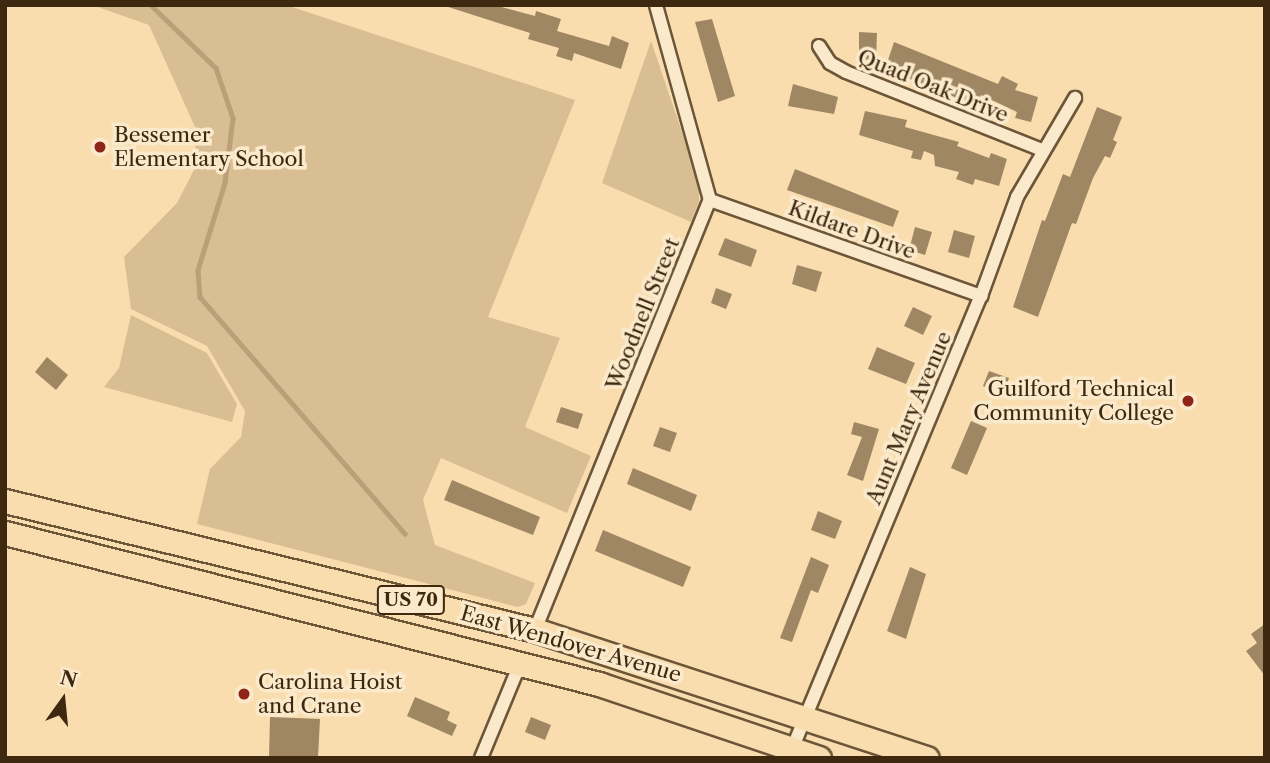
<!DOCTYPE html>
<html>
<head>
<meta charset="utf-8">
<style>
  body { margin:0 }
  #map { position:relative; width:1270px; height:763px; overflow:hidden; background:#f9ddaf; font-family:"Libre Caslon Text",serif }
  div>[style] { position:absolute }
  [style*='--x'] { left:calc(var(--x)*1px); top:calc(var(--y)*1px); width:calc(var(--w)*1px); rotate:calc(var(--a)*1deg) }
  .green>* { inset:0; background:#d9be94 }
  .stream>* { height:4.5px; margin:-2.25px; padding:0 2.25px; transform-origin:2.25px; border-radius:2.25px; background:#b9a079 }
  .building>* { inset:0; background:#9f8763 }
  .roads { filter:drop-shadow(2px 0 #6d5638) drop-shadow(-2px 0 #6d5638) drop-shadow(0 2px #6d5638) drop-shadow(0 -2px #6d5638) }
  .street>* { height:12px; margin:-6px; padding:0 6px; transform-origin:6px; border-radius:6px; background:#fbe9cb }
  .highway>* { height:23px; margin:-11.5px; padding:0 11.5px; transform-origin:11.5px; border-radius:11.5px; background:#f9ddaf }
  .dots>* { width:19px; height:19px; translate:-50% -50%; box-sizing:border-box; border:4px solid #fbe9cb; border-radius:50% }
  span { translate:-50% -50%; white-space:nowrap; text-align:center; line-height:1.15; -webkit-text-stroke:7px #fbe9cb; paint-order:stroke }
  .shield-label span { padding:2px 5px; background:#fbe9cb; border:2px solid; border-radius:5px; -webkit-text-stroke-width:0 }
  .shield-label { font-size:19px; color:#3e2910; font-weight:700 }
  .street-label { font-size:21px; color:#3e2910 }
  .poi-label { font-size:21px; color:#3e2910 }
  .left { translate:0 -50%; text-align:left }
  .right { translate:-100% -50%; text-align:right }
  .frame { position:absolute; inset:0; border:7px solid #3e2910; pointer-events:none }
  .north { position:absolute; left:28px; top:665px; width:70px; height:70px; -webkit-text-stroke:5px #fbe9cb; paint-order:stroke; rotate:15deg; font-size:19px; font-weight:700; line-height:28px; text-align:center; color:#3e2910 }
  .north::after { content:''; display:block; margin:auto; width:24px; height:32px; background:#3e2910; clip-path:polygon(50% 0,100% 100%,50% 72%,0 100%) }
</style>
</head>
<body>
<div id="map">
  <div class="green">
    <div style="clip-path:polygon(92px 5px,286px 5px,575px 100px,488px 317px,560px 338px,525px 427px,591px 456px,567px 513px,441px 458px,423px 500px,435px 545px,535px 583px,526px 604px,518px 607px,197px 524px,210px 469px,241px 437px,245px 411px,207px 346px,131px 309px,124px 257px,177px 203px,196px 166px,195px 127px,149px 25px)"></div>
    <div style="clip-path:polygon(651px 41px,699px 182px,699px 202px,691px 222px,602px 183px)"></div>
    <div style="clip-path:polygon(131px 315px,207px 353px,237px 404px,232px 422px,104px 387px,119px 368px)"></div>
  </div>
  <div class="stream">
    <div style="--x:151;--y:5;--w:91;--a:44.1"></div>
    <div style="--x:216;--y:68;--w:53;--a:71.2"></div>
    <div style="--x:233;--y:118;--w:65;--a:97"></div>
    <div style="--x:225;--y:183;--w:91;--a:107.2"></div>
    <div style="--x:198;--y:270;--w:27;--a:86"></div>
    <div style="--x:200;--y:297;--w:313;--a:49.1"></div>
  </div>
  <div class="building">
    <div style="clip-path:polygon(442px 5px,494px 5px,535px 16px,536px 11px,561px 19px,557px 31px,609px 46px,612px 36px,629px 43px,621px 69px,574px 53px,572px 61px,556px 56px,559px 48px,528px 39px,530px 33px)"></div>
    <div style="clip-path:polygon(712px 19px,735px 96px,718px 102px,695px 22px)"></div>
    <div style="clip-path:polygon(859px 32px,877px 33px,876px 60px,859px 59px)"></div>
    <div style="clip-path:polygon(894px 42px,998px 84px,1002px 76px,1018px 84px,1015px 90px,1038px 97px,1031px 122px,1015px 118px,1017px 112px,981px 95px,977px 106px,885px 69px)"></div>
    <div style="clip-path:polygon(793px 84px,838px 97px,834px 114px,788px 106px)"></div>
    <div style="clip-path:polygon(1097px 107px,1122px 117px,1113px 140px,1117px 142px,1110px 158px,1105px 156px,1093px 178px,1076px 224px,1072px 223px,1038px 317px,1013px 307px,1042px 220px,1045px 221px,1063px 174px,1070px 177px)"></div>
    <div style="clip-path:polygon(865px 111px,907px 120px,905px 127px,959px 142px,957px 146px,989px 158px,991px 153px,1007px 159px,999px 186px,975px 179px,973px 185px,956px 179px,959px 172px,935px 166px,934px 155px,924px 151px,921px 160px,911px 158px,913px 151px,859px 135px)"></div>
    <div style="clip-path:polygon(795px 169px,899px 211px,893px 227px,787px 190px)"></div>
    <div style="clip-path:polygon(915px 227px,932px 232px,925px 255px,909px 250px)"></div>
    <div style="clip-path:polygon(954px 230px,975px 236px,969px 258px,948px 252px)"></div>
    <div style="clip-path:polygon(725px 238px,757px 250px,751px 267px,718px 255px)"></div>
    <div style="clip-path:polygon(797px 265px,822px 272px,816px 292px,792px 284px)"></div>
    <div style="clip-path:polygon(716px 288px,732px 294px,726px 309px,711px 303px)"></div>
    <div style="clip-path:polygon(913px 307px,932px 316px,923px 335px,904px 326px)"></div>
    <div style="clip-path:polygon(877px 347px,915px 363px,906px 384px,868px 369px)"></div>
    <div style="clip-path:polygon(47px 357px,68px 375px,56px 390px,35px 372px)"></div>
    <div style="clip-path:polygon(989px 371px,1009px 378px,1004px 394px,983px 386px)"></div>
    <div style="clip-path:polygon(561px 407px,583px 414px,578px 429px,556px 422px)"></div>
    <div style="clip-path:polygon(971px 421px,987px 428px,967px 475px,951px 468px)"></div>
    <div style="clip-path:polygon(854px 422px,879px 429px,863px 481px,847px 475px,862px 437px,851px 434px)"></div>
    <div style="clip-path:polygon(660px 427px,677px 433px,670px 452px,653px 446px)"></div>
    <div style="clip-path:polygon(633px 468px,697px 495px,691px 511px,627px 484px)"></div>
    <div style="clip-path:polygon(452px 480px,540px 517px,533px 535px,444px 500px)"></div>
    <div style="clip-path:polygon(818px 511px,842px 521px,835px 539px,811px 530px)"></div>
    <div style="clip-path:polygon(603px 530px,691px 567px,683px 587px,595px 551px)"></div>
    <div style="clip-path:polygon(811px 557px,829px 565px,818px 593px,811px 590px,792px 642px,780px 638px)"></div>
    <div style="clip-path:polygon(910px 567px,926px 574px,906px 639px,887px 631px)"></div>
    <div style="clip-path:polygon(1265px 624px,1265px 676px,1246px 651px,1257px 643px,1251px 634px)"></div>
    <div style="clip-path:polygon(415px 697px,450px 712px,447px 720px,457px 725px,452px 736px,407px 716px)"></div>
    <div style="clip-path:polygon(270px 717px,320px 719px,318px 758px,269px 758px)"></div>
    <div style="clip-path:polygon(531px 717px,551px 725px,545px 740px,525px 732px)"></div>
  </div>
  <div class="roads">
    <div class="street">
      <div style="--x:819;--y:46;--w:20;--a:57"></div>
      <div style="--x:830;--y:63;--w:18;--a:29"></div>
      <div style="--x:846;--y:72;--w:211;--a:21.7"></div>
      <div style="--x:710;--y:200;--w:288;--a:19.5"></div>
      <div style="--x:535;--y:630;--w:464;--a:-67.9"></div>
      <div style="--x:710;--y:200;--w:202;--a:-105.5"></div>
      <div style="--x:790;--y:754;--w:496;--a:-67.4"></div>
      <div style="--x:981;--y:296;--w:105;--a:-70"></div>
      <div style="--x:1017;--y:197;--w:115;--a:-59.6"></div>
      <div style="--x:481;--y:758;--w:102;--a:-67.5"></div>
    </div>
    <div class="highway">
      <div style="--x:5;--y:501;--w:545;--a:13.68"></div>
      <div style="--x:535;--y:630;--w:412;--a:18.1"></div>
      <div style="--x:5;--y:533;--w:613;--a:14.26"></div>
      <div style="--x:599;--y:684;--w:232;--a:18.6"></div>
    </div>
  </div>
  <div class="dots">
    <div style="left:100px;top:147px;background:#8f2418"></div>
    <div style="left:1188px;top:401px;background:#8f2418"></div>
    <div style="left:244px;top:694px;background:#8f2418"></div>
  </div>
  <div class="shield-label">
    <span style="left:411px;top:600px">US 70</span>
  </div>
  <div class="street-label">
    <span style="left:933px;top:86px;rotate:22deg">Quad Oak Drive</span>
    <span style="left:852px;top:230px;rotate:20deg">Kildare Drive</span>
    <span style="left:643px;top:314px;rotate:-68deg">Woodnell Street</span>
    <span style="left:909px;top:418px;rotate:-67deg">Aunt Mary Avenue</span>
    <span style="left:571px;top:644px;rotate:16deg">East Wendover Avenue</span>
  </div>
  <div class="poi-label">
    <span class="left" style="left:114px;top:147px">Bessemer<br>Elementary School</span>
    <span class="right" style="left:1174px;top:401px">Guilford Technical<br>Community College</span>
    <span class="left" style="left:258px;top:694px">Carolina Hoist<br>and Crane</span>
  </div>
  <div class="frame"></div>
  <div class="north">N</div>
</div>
</body>
</html>
